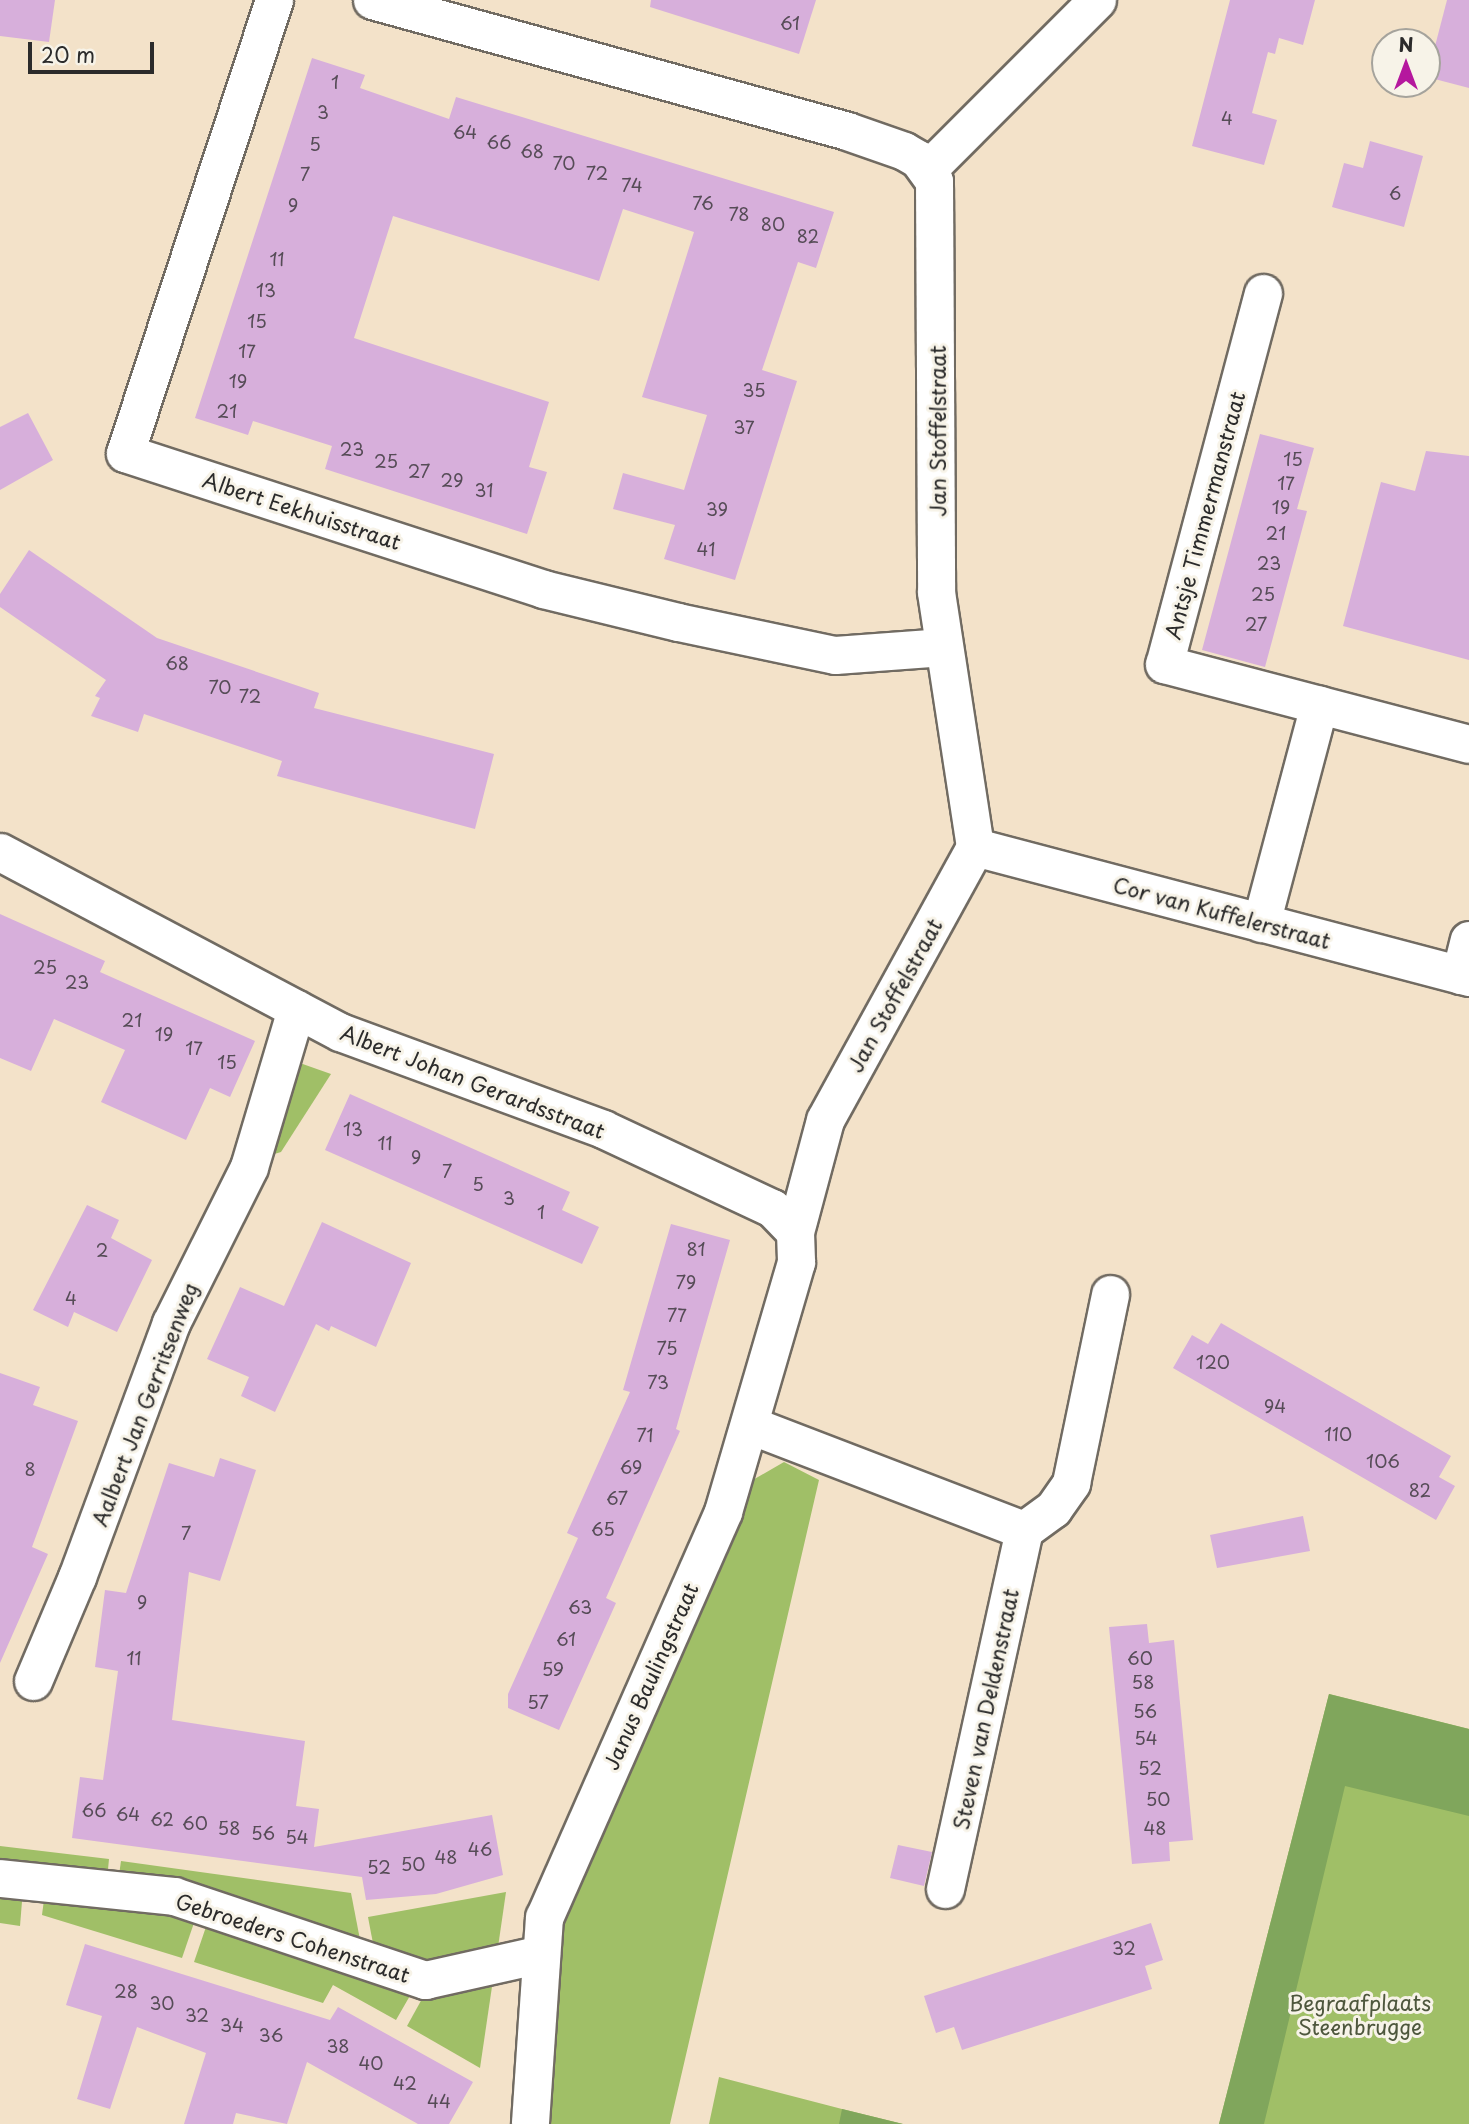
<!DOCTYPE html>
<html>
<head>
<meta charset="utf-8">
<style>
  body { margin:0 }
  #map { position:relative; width:1469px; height:2124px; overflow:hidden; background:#f3e2c9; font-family:"Playpen Sans",sans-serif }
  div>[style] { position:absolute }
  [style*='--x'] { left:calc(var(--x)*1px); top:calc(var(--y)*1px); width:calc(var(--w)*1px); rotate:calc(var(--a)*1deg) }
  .green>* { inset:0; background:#a0bf67 }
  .forest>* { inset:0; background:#80a65c }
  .building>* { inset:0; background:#d7afdb }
  .roads { filter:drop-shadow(2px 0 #716b62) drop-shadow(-2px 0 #716b62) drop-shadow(0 2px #716b62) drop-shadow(0 -2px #716b62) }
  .street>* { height:37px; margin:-18.5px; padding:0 18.5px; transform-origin:18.5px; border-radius:18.5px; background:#fff }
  span { translate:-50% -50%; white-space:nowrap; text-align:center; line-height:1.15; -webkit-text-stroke:6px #f7f3e8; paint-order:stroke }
  .number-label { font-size:18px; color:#564c57 }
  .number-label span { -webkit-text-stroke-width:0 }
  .street-label { font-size:21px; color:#2b2b2b }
  .park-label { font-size:21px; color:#4e573d }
  .north { position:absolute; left:1371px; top:28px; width:70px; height:70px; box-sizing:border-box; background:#f7f3e8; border:2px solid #a5a39c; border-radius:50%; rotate:0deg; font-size:19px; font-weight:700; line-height:28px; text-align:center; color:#2b2b2b }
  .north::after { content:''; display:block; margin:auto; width:24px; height:32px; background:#b5179e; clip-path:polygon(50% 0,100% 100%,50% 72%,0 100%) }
  .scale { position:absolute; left:28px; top:42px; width:126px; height:32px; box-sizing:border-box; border:4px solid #2b2b2b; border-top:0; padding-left:9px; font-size:21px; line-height:24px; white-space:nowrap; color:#2b2b2b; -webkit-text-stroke:5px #f7f3e8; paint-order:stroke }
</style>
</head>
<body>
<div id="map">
  <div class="green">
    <div style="clip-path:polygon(297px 1062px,331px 1074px,281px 1152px,271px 1155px)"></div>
    <div style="clip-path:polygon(784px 1462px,819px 1480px,670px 2124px,550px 2124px,564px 1924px,733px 1542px,751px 1481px)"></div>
    <div style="clip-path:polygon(1329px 1694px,1469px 1729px,1469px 2124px,1219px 2124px)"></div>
    <div style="clip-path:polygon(0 1846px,109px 1859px,107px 1880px,0 1869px)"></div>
    <div style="clip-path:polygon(121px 1861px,351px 1893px,362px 1950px,118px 1882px)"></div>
    <div style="clip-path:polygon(0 1887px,23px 1889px,20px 1926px,0 1923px)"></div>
    <div style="clip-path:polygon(45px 1892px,197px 1914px,182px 1958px,42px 1915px)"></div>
    <div style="clip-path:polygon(506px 1892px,497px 1954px,425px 1970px,375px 1954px,368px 1917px)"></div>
    <div style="clip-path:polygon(209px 1918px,415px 1987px,396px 2020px,333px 1985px,323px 2003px,194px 1962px)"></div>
    <div style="clip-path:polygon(494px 1973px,480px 2068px,407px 2026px,428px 1988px)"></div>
    <div style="clip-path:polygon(719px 2077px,842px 2109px,903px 2124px,709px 2124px)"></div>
  </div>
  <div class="forest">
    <div style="clip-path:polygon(1329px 1694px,1469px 1729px,1469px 1816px,1345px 1786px,1264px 2124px,1219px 2124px)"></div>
    <div style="clip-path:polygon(842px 2109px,903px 2124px,839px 2124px)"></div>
  </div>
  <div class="building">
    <div style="clip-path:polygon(0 0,55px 0,49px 42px,0 36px)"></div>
    <div style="clip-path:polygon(651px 0,816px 0,799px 54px,650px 7px)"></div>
    <div style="clip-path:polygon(1230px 0,1315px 0,1303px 45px,1279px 38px,1275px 54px,1268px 52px,1252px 113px,1277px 120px,1264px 165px,1192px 146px)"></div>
    <div style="clip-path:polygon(1447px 0,1469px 0,1469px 88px,1427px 77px)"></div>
    <div style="clip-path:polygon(312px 58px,365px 75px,360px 88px,449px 119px,456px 97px,834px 212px,816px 268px,798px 262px,762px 370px,797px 381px,735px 580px,664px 559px,675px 525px,613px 509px,623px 473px,684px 490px,707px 415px,642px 397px,694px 232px,623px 209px,599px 281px,393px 216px,354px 338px,549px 402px,529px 467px,547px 472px,527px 534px,325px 469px,332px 446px,253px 421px,248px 435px,195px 418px)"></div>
    <div style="clip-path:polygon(1370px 141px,1423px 156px,1404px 227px,1332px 207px,1344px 163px,1363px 168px)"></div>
    <div style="clip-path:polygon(28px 413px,53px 460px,0 490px,0 427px)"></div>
    <div style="clip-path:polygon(1260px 434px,1314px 448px,1297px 509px,1307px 511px,1265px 667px,1202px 650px)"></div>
    <div style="clip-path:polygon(1426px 451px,1469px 456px,1469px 660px,1343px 626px,1381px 482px,1415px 491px)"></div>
    <div style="clip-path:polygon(29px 550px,157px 638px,319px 693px,314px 708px,494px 754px,475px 829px,277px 776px,282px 761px,144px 714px,138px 732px,91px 716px,100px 698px,95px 696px,106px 680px,0 607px,0 594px)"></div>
    <div style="clip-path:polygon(0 914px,105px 961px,100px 972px,255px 1041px,230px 1097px,210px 1088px,186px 1140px,101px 1102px,125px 1050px,54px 1019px,31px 1071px,0 1058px)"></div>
    <div style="clip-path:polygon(350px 1094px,570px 1192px,562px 1210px,599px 1227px,582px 1264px,325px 1150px)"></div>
    <div style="clip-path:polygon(87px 1205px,119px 1220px,111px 1238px,152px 1260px,117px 1332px,74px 1312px,68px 1327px,33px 1310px)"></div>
    <div style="clip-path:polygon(322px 1222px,411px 1263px,376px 1347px,331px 1326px,329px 1331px,316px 1324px,275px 1412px,241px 1396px,249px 1377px,207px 1359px,240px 1287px,284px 1306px)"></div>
    <div style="clip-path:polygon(671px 1224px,730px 1240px,676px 1429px,680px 1431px,606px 1598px,616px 1603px,559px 1730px,508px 1708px,508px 1694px,578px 1538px,567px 1533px,630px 1392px,623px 1390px)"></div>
    <div style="clip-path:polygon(1221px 1323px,1451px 1456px,1439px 1477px,1455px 1486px,1436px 1520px,1173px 1368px,1192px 1335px,1208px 1344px)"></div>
    <div style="clip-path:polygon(0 1373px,40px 1387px,33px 1405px,78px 1421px,32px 1547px,48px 1554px,0 1663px)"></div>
    <div style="clip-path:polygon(220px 1458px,256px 1470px,220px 1581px,189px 1572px,172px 1720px,305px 1741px,296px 1806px,319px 1809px,314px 1847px,492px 1815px,503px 1875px,436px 1894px,366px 1900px,362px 1877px,72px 1838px,80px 1777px,103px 1780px,118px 1671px,95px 1667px,105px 1590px,126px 1593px,169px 1463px,214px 1477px)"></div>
    <div style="clip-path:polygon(1303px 1516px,1310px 1551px,1217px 1568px,1210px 1535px)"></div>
    <div style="clip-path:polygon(1147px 1624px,1149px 1643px,1174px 1640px,1193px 1840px,1169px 1842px,1170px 1861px,1132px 1864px,1109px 1627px)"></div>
    <div style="clip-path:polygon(898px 1845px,932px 1852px,924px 1886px,890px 1878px)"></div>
    <div style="clip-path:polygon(1151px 1923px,1163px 1960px,1145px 1966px,1152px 1989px,962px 2050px,954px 2027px,936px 2033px,924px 1996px)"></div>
    <div style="clip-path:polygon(85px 1944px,330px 2020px,338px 2007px,473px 2082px,449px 2124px,418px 2124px,307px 2062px,287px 2124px,236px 2113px,233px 2124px,184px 2124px,206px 2053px,137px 2027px,110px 2109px,77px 2099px,102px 2016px,66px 2005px)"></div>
  </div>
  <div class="roads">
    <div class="street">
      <div style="--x:274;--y:0;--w:477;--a:108.2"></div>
      <div style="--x:125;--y:453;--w:440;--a:18"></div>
      <div style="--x:543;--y:589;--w:139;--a:13.7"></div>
      <div style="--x:678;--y:622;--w:160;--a:11.9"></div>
      <div style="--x:835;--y:655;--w:109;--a:-4.2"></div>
      <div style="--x:372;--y:0;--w:493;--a:15.4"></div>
      <div style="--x:847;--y:131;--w:60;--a:19.3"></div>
      <div style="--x:904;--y:151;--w:16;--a:30"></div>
      <div style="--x:918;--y:159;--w:27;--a:54"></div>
      <div style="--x:934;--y:181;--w:411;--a:89.7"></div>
      <div style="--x:936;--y:592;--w:258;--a:81.3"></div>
      <div style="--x:975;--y:847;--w:311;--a:118.8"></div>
      <div style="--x:825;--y:1120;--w:116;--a:105"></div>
      <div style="--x:928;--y:169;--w:239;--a:-45"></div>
      <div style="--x:1263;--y:293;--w:384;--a:104.9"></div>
      <div style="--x:1164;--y:664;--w:315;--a:14.7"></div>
      <div style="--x:975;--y:847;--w:511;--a:14.74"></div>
      <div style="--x:0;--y:852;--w:385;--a:27.9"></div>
      <div style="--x:340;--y:1032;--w:280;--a:20.2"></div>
      <div style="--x:603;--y:1129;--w:187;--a:25.1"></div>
      <div style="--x:772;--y:1208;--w:33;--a:46"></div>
      <div style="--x:795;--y:1232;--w:30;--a:88"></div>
      <div style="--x:796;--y:1262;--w:260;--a:106.3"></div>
      <div style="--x:723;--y:1512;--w:443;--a:113.8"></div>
      <div style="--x:544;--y:1917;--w:207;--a:93.9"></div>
      <div style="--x:1261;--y:923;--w:226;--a:-75.1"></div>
      <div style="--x:1460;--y:975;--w:36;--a:-76"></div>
      <div style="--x:750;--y:1425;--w:293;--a:21"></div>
      <div style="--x:1024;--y:1530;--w:36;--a:-36"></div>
      <div style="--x:1053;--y:1509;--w:32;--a:-55"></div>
      <div style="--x:1071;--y:1483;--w:193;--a:-78.3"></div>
      <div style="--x:33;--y:1681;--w:113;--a:-67.1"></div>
      <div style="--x:77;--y:1577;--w:271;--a:-69.7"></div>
      <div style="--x:171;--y:1323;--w:174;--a:-63.4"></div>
      <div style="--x:249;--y:1167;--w:165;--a:-73.4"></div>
      <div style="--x:0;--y:1878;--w:175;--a:5.9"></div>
      <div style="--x:174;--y:1896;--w:265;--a:18.5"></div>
      <div style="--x:425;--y:1980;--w:119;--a:-12.6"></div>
      <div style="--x:945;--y:1889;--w:368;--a:-77.6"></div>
    </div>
  </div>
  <div class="number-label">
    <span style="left:790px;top:23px">61</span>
    <span style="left:335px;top:82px">1</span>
    <span style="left:323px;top:112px">3</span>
    <span style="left:1227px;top:118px">4</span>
    <span style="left:465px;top:132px">64</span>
    <span style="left:499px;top:142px">66</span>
    <span style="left:315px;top:144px">5</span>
    <span style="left:532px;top:151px">68</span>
    <span style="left:564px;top:163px">70</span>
    <span style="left:597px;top:173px">72</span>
    <span style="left:305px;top:174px">7</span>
    <span style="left:632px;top:185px">74</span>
    <span style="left:1395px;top:193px">6</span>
    <span style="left:703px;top:203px">76</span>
    <span style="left:293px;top:205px">9</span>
    <span style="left:739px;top:214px">78</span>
    <span style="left:773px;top:224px">80</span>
    <span style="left:808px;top:236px">82</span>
    <span style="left:277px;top:259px">11</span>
    <span style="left:266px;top:290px">13</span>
    <span style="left:257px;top:321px">15</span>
    <span style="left:247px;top:351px">17</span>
    <span style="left:238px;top:381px">19</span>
    <span style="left:754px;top:390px">35</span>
    <span style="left:227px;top:411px">21</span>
    <span style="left:744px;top:427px">37</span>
    <span style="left:352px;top:449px">23</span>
    <span style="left:1293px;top:459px">15</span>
    <span style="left:386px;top:461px">25</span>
    <span style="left:419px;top:471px">27</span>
    <span style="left:452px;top:480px">29</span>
    <span style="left:1286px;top:483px">17</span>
    <span style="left:484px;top:490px">31</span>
    <span style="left:1281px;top:507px">19</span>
    <span style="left:717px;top:509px">39</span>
    <span style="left:1276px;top:533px">21</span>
    <span style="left:706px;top:549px">41</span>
    <span style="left:1269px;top:563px">23</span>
    <span style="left:1263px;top:594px">25</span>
    <span style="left:1256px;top:624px">27</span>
    <span style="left:177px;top:663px">68</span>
    <span style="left:220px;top:687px">70</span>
    <span style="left:250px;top:696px">72</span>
    <span style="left:45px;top:967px">25</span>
    <span style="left:77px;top:982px">23</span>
    <span style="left:132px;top:1020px">21</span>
    <span style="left:164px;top:1034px">19</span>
    <span style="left:194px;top:1048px">17</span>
    <span style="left:227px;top:1062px">15</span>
    <span style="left:353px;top:1129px">13</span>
    <span style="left:385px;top:1143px">11</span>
    <span style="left:416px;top:1157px">9</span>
    <span style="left:447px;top:1171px">7</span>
    <span style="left:478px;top:1184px">5</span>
    <span style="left:509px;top:1198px">3</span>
    <span style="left:541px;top:1212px">1</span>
    <span style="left:696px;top:1249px">81</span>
    <span style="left:102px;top:1250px">2</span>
    <span style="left:686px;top:1282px">79</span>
    <span style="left:71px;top:1298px">4</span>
    <span style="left:677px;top:1315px">77</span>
    <span style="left:667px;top:1348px">75</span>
    <span style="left:1213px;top:1362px">120</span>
    <span style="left:658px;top:1382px">73</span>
    <span style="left:1275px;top:1406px">94</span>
    <span style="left:1338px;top:1434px">110</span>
    <span style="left:645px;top:1435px">71</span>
    <span style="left:1383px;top:1461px">106</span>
    <span style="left:631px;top:1467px">69</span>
    <span style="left:30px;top:1469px">8</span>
    <span style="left:1420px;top:1490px">82</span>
    <span style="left:617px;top:1498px">67</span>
    <span style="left:603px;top:1529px">65</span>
    <span style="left:186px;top:1533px">7</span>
    <span style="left:142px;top:1602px">9</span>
    <span style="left:580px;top:1607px">63</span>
    <span style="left:566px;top:1639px">61</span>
    <span style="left:134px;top:1658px">11</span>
    <span style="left:1140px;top:1658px">60</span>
    <span style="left:553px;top:1669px">59</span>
    <span style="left:1143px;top:1682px">58</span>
    <span style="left:538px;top:1702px">57</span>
    <span style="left:1145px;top:1711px">56</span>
    <span style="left:1146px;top:1738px">54</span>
    <span style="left:1150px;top:1768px">52</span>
    <span style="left:1158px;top:1799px">50</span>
    <span style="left:94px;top:1810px">66</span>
    <span style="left:128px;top:1814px">64</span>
    <span style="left:162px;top:1819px">62</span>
    <span style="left:195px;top:1823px">60</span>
    <span style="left:229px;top:1828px">58</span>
    <span style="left:1155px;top:1828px">48</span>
    <span style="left:263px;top:1833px">56</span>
    <span style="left:297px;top:1837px">54</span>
    <span style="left:480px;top:1849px">46</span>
    <span style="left:446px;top:1857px">48</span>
    <span style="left:413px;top:1864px">50</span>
    <span style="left:379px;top:1867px">52</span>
    <span style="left:1124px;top:1948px">32</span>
    <span style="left:126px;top:1991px">28</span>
    <span style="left:162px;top:2003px">30</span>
    <span style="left:197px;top:2015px">32</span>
    <span style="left:232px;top:2025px">34</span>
    <span style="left:271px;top:2035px">36</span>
    <span style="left:338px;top:2046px">38</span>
    <span style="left:371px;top:2063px">40</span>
    <span style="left:405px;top:2083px">42</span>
    <span style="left:439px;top:2101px">44</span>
  </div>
  <div class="street-label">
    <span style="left:937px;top:431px;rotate:-90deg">Jan Stoffelstraat</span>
    <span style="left:302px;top:510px;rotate:18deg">Albert Eekhuisstraat</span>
    <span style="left:1204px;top:515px;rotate:-75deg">Antsje Timmermanstraat</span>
    <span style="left:1222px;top:912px;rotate:15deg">Cor van Kuffelerstraat</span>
    <span style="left:894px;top:995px;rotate:-61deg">Jan Stoffelstraat</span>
    <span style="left:473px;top:1081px;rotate:21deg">Albert Johan Gerardsstraat</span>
    <span style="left:144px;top:1404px;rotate:-69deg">Aalbert Jan Gerritsenweg</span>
    <span style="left:650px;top:1676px;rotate:-66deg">Janus Baulingstraat</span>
    <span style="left:985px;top:1709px;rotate:-78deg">Steven van Deldenstraat</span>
    <span style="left:293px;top:1937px;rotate:18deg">Gebroeders Cohenstraat</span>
  </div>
  <div class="park-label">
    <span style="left:1360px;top:2014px">Begraafplaats<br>Steenbrugge</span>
  </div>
  <div class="north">N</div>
  <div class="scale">20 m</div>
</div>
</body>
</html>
